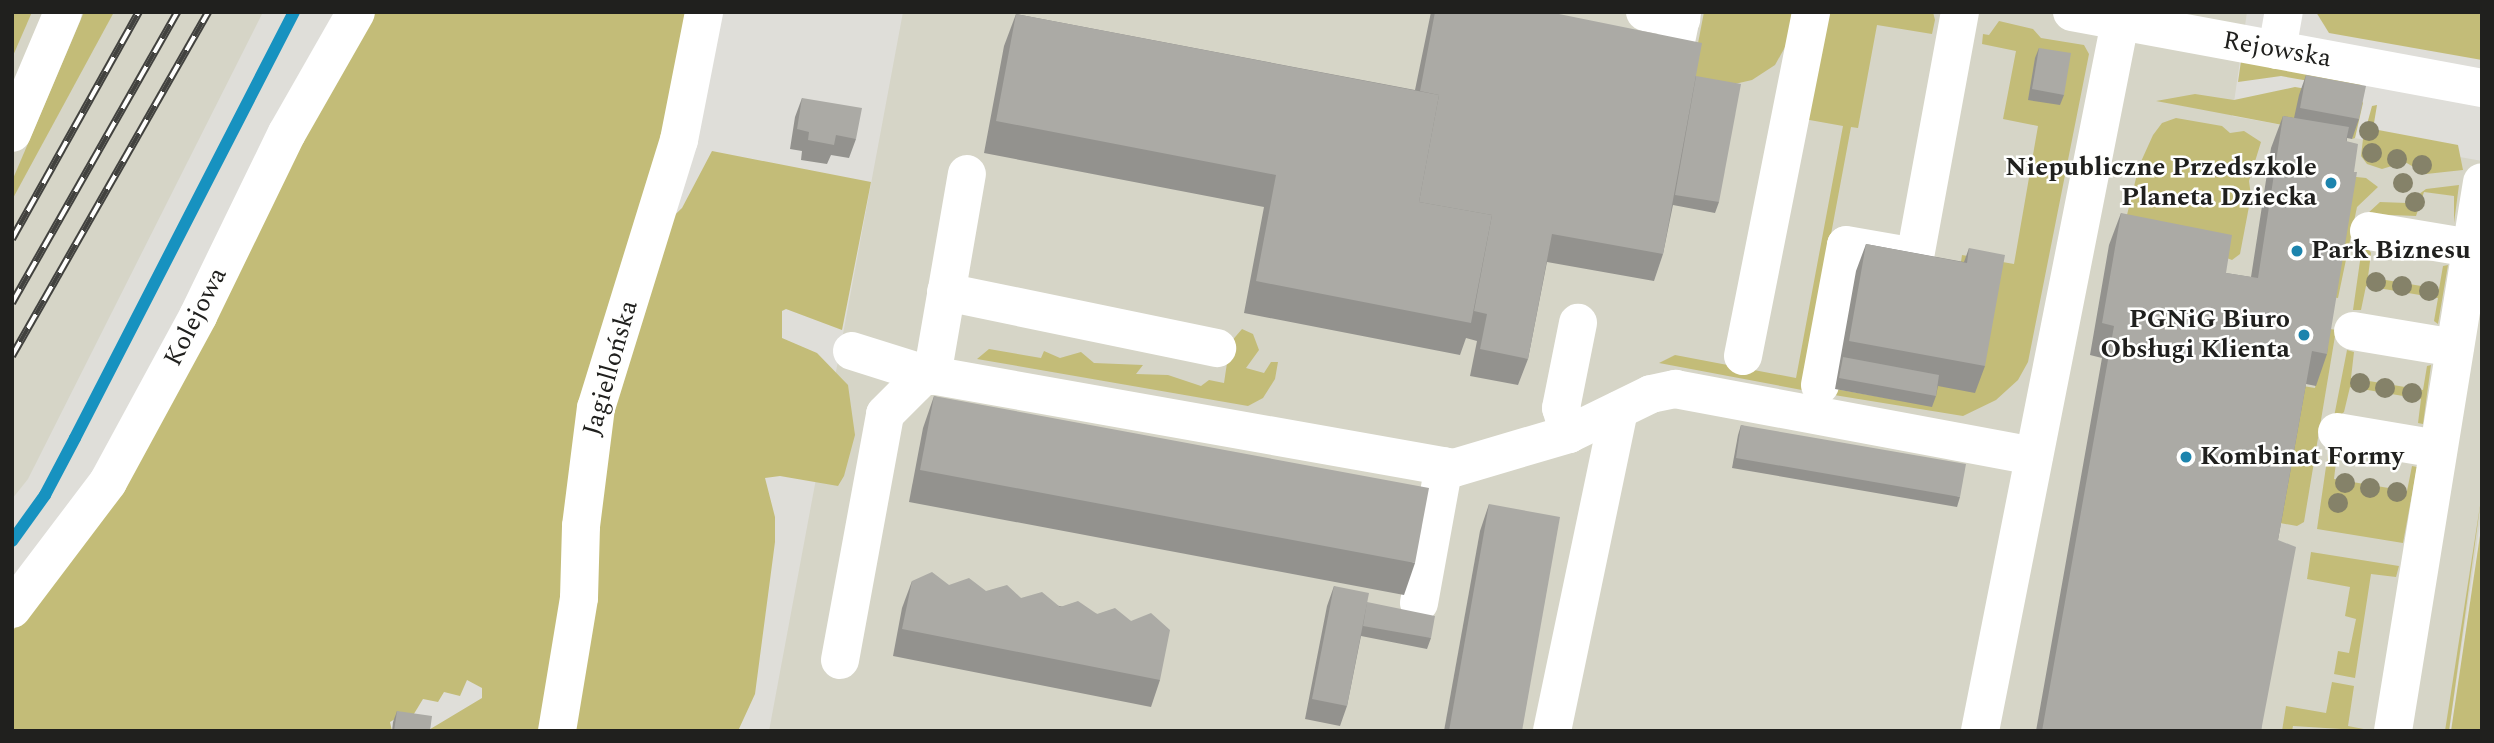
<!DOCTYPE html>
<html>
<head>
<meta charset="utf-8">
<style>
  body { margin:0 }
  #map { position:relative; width:2494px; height:743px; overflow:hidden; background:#dfded9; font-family:Spectral,serif }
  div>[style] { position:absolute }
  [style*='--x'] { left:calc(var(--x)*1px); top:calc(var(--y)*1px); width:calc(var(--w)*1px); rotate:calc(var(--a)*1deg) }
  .built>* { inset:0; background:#d6d5c7 }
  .green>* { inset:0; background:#c3bc78 }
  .stream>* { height:12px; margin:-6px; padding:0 6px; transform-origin:6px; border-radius:6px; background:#1792c0 }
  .minor>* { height:38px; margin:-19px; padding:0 19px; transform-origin:19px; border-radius:19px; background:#fff }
  .rail>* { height:8px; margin-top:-4px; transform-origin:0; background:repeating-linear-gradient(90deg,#fffffe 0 16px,#42423f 0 32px); box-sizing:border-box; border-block:2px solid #42423f }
  .trees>* { width:20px; height:20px; margin:-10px; border-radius:50%; background:#858269 }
  .wall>* { inset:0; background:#93928e }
  .building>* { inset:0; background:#abaaa5 }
  .dots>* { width:19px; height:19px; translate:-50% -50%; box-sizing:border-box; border:4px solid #fffffe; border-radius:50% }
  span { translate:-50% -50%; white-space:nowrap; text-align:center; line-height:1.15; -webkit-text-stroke:5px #fffffe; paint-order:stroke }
  .street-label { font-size:26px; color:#20201e }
  .poi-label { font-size:26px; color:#20201e; font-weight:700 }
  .right { translate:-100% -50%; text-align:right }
  .left { translate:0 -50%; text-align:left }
  .frame { position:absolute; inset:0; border:14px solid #20201e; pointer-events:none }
</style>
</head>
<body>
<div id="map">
  <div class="built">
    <div style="clip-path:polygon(12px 12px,263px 12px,28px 479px,12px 499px)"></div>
    <div style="clip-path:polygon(903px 12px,2247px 12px,2232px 116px,2482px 161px,2482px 509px,2449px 731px,769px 731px)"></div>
  </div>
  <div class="green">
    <div style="clip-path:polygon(12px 12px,32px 12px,12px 58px)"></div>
    <div style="clip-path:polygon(84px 12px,114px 12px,12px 200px,12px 181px)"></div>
    <div style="clip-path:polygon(368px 12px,696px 12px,660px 160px,550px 731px,427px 731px,482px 698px,482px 688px,467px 680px,460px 696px,444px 692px,438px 702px,423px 699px,412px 717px,402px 715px,390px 722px,392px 731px,12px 731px,12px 633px)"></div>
    <div style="clip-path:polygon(1704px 12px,1792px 12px,1789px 40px,1775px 65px,1752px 80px,1726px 86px,1691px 80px)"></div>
    <div style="clip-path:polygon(1830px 12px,1933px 12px,1935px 20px,1932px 34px,1877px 25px,1858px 128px,1851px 127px,1802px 390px,1659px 363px,1675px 355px,1796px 378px,1843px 126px,1804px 119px)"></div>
    <div style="clip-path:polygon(2316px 12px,2482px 12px,2482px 60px,2329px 33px)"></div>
    <div style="clip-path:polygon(1999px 21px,2033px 29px,2041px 38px,2084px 45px,2089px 54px,2028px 362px,2018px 380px,1996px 400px,1963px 416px,1834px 395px,1835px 389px,1932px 406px,1936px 385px,1975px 392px,1959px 275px,1962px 255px,2014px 264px,2038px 126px,2003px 119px,2016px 51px,1982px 44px,1983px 34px,1989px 35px)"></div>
    <div style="clip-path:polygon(2241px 61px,2362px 83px,2361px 90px,2281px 76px,2238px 82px)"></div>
    <div style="clip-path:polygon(2295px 87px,2360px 98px,2363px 103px,2355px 138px,2352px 139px,2359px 106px,2293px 127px,2156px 101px,2195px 94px,2234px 100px)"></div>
    <div style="clip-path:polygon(2377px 105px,2373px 129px,2458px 145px,2463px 170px,2426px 174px,2405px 162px,2382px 169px,2367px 164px,2361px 156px,2363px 139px,2372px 106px)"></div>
    <div style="clip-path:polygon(2176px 118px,2222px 126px,2230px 133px,2244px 131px,2261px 142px,2249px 181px,2251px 196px,2240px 254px,2232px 260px,2126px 219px,2139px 166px,2153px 135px,2162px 123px)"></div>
    <div style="clip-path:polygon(712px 151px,871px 182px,842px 330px,786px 309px,782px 311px,782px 338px,817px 353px,848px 385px,855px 435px,844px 476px,838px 486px,780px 476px,765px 478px,775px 517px,775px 542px,755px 694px,738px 731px,568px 731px,595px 451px,656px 233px,682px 208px)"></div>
    <div style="clip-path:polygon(2347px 176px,2366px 178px,2378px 187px,2357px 207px,2338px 298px,2330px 297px)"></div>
    <div style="clip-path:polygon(2459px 185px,2454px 223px,2454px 196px,2424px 192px,2416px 216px,2367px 214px,2380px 202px,2407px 203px,2426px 189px)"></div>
    <div style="clip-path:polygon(2363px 240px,2371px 253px,2368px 277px,2439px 289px,2443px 266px,2448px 265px,2438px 324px,2434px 321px,2438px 298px,2366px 286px,2361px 310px,2353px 310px)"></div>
    <div style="clip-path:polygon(2325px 328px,2336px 330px,2304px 522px,2297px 526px,2280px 523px,2303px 386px,2315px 388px)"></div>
    <div style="clip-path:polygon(1242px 329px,1253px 334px,1259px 350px,1246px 368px,1264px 373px,1271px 362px,1278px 362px,1275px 379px,1263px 398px,1248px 406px,977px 359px,989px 349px,1041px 358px,1044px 351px,1060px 358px,1081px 352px,1094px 363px,1143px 365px,1136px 374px,1168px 375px,1201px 386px,1209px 380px,1224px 383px,1230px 343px)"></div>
    <div style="clip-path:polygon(2347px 350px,2354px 352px,2351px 378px,2423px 390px,2427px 366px,2431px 365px,2423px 424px,2418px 423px,2421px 399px,2350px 387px,2344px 412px,2333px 422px)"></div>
    <div style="clip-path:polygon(2330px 439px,2337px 454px,2334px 479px,2407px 491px,2412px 466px,2417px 467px,2403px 543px,2317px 529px)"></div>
    <div style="clip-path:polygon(2482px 493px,2449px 731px,2445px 731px)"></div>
    <div style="clip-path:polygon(2482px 522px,2482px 731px,2451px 731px)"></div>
    <div style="clip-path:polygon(2311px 552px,2399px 566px,2396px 577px,2371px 574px,2355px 678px,2334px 674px,2338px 651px,2349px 653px,2356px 619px,2345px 616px,2350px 587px,2307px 579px)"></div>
    <div style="clip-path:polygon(2332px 682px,2354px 686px,2348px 726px,2374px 731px,2293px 726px,2292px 731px,2282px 731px,2286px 706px,2326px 713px)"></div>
  </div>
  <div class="stream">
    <div style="--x:12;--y:541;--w:57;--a:-54.3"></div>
    <div style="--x:45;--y:495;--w:64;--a:-62.2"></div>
    <div style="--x:75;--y:438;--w:479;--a:-62.8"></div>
  </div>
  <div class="minor">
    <div style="--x:1645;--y:12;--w:37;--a:11"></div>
    <div style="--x:2072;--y:12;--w:417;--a:10.5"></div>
    <div style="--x:2277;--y:50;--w:39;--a:-80"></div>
    <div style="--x:1673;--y:56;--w:45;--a:-78.4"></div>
    <div style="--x:12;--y:133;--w:131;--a:-67.1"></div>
    <div style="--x:2369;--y:231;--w:103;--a:9.5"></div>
    <div style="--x:946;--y:292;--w:277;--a:11.7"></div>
    <div style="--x:2353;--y:331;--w:103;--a:9.5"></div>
    <div style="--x:852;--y:351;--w:77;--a:17.5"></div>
    <div style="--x:1743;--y:356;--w:351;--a:-78.8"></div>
    <div style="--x:932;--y:376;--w:205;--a:-80.2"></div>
    <div style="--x:1820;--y:385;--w:142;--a:-79.5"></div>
    <div style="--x:1846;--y:245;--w:70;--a:9.9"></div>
    <div style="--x:1915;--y:257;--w:249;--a:-79.6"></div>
    <div style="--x:2337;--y:432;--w:102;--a:9.6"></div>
    <div style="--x:1569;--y:434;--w:27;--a:-107"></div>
    <div style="--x:1561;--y:408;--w:87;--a:-78.7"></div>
    <div style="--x:1419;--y:603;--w:139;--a:-79.7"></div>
    <div style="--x:12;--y:609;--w:159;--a:-52.9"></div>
    <div style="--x:108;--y:482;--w:189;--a:-61.5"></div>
    <div style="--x:198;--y:316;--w:203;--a:-64.1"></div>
    <div style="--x:287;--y:133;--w:139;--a:-60.3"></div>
    <div style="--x:840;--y:660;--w:250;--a:-79.6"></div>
    <div style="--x:885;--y:414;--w:57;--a:-45"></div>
    <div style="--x:925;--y:374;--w:537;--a:10.08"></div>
    <div style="--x:1454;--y:468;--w:120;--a:-16.5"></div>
    <div style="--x:1569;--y:434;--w:91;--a:-26"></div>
    <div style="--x:1651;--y:394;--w:25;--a:-12"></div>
    <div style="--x:1675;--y:389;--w:365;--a:10.6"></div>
    <div style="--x:557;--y:731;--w:135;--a:-80.6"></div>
    <div style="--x:579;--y:598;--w:72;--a:-88.4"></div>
    <div style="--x:581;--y:526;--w:119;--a:-82.8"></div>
    <div style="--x:596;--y:408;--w:281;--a:-72.8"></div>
    <div style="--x:679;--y:140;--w:130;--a:-78.9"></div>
    <div style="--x:1552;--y:731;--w:328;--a:-78.2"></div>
    <div style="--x:1980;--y:731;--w:723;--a:-78.83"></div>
    <div style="--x:2393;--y:731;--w:556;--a:-80.79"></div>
  </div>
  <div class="rail">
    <div style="--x:12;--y:239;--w:260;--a:-60.8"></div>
    <div style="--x:12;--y:303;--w:335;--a:-60.4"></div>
    <div style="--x:12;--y:356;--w:396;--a:-60.3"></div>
  </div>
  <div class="trees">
    <div style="left:2369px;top:131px"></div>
    <div style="left:2372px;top:153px"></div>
    <div style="left:2397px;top:159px"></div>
    <div style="left:2422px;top:165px"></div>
    <div style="left:2403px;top:183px"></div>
    <div style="left:2415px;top:202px"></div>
    <div style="left:2376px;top:282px"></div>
    <div style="left:2402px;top:286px"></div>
    <div style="left:2429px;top:291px"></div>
    <div style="left:2360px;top:383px"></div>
    <div style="left:2385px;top:388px"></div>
    <div style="left:2412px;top:393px"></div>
    <div style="left:2345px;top:483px"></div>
    <div style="left:2370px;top:488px"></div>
    <div style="left:2397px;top:492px"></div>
    <div style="left:2338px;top:503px"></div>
  </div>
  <div class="wall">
    <div style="clip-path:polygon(1431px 12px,1549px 12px,1696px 76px,1719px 202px,1715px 213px,1673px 205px,1663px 254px,1654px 281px,1547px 262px,1528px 359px,1518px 385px,1470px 376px,1477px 341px,1466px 338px,1460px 355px,1244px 313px,1264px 207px,984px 153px,1004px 46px,1016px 14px,1415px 90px)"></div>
    <div style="clip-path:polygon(2039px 48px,2064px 95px,2060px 105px,2028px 100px,2035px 58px)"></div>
    <div style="clip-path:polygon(2306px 75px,2359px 119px,2352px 139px,2347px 138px,2327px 354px,2316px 386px,2306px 384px,2278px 540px,2261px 731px,2036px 731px,2102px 358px,2090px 355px,2109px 245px,2121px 213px,2226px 273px,2251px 277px,2271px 148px,2283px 116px,2294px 118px,2299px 95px)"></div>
    <div style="clip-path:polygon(802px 98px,856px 139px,849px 158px,831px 155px,827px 164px,801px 160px,802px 151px,790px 149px,795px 117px)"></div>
    <div style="clip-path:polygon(1866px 244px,1964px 262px,1969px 248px,1985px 366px,1975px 393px,1938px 386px,1936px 396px,1932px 407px,1835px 389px,1856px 271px)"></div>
    <div style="clip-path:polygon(934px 396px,1415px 563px,1404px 595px,909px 502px,923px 428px)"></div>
    <div style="clip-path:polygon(1741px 425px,1960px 497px,1957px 507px,1732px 468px,1738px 435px)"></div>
    <div style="clip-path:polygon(1489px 504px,1522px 731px,1444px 731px,1480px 531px)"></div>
    <div style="clip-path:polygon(912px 581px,949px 585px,1021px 598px,1131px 621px,1160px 680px,1151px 707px,893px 656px,902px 608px)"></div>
    <div style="clip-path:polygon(1334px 586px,1431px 638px,1427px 649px,1361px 636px,1347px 706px,1340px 726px,1305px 719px,1327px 606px)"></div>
    <div style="clip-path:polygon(397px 711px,430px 731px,392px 731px,393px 722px)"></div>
  </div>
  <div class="building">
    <div style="clip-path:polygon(1435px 12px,1549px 12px,1702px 43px,1663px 254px,1552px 234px,1528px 359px,1480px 349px,1487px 314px,1474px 311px,1492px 215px,1419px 202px,1439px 95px,1420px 91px)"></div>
    <div style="clip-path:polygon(1016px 14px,1439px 95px,1419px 202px,1492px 215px,1471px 323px,1256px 281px,1276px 175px,996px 121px)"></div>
    <div style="clip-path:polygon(2039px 48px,2071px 53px,2064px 95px,2032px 89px)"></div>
    <div style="clip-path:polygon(2306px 75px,2366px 86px,2359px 119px,2300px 108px)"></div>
    <div style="clip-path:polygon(1696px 76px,1741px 84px,1719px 202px,1675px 195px)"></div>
    <div style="clip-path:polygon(802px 98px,862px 108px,856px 139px,836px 135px,834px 145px,808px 140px,809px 132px,797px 129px)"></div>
    <div style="clip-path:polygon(2283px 116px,2349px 127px,2346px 141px,2358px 144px,2354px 172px,2357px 172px,2327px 354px,2312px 351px,2278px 540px,2296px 547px,2261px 731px,2042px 731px,2114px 326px,2102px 323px,2121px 213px,2232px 235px,2226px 273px,2258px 278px)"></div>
    <div style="clip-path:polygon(1866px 244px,1967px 263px,1969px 248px,2005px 255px,1985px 366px,1849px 341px)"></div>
    <div style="clip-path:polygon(1843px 357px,1939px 375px,1936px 396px,1839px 378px)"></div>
    <div style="clip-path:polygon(934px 396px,1429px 488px,1415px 563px,920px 470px)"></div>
    <div style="clip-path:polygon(1741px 425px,1966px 464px,1960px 497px,1736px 458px)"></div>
    <div style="clip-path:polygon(1489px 504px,1560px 517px,1522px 731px,1449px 731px)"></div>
    <div style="clip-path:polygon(932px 572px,949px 585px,969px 578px,986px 591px,1007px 585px,1021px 598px,1042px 592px,1060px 607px,1078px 601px,1097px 614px,1115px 608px,1131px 621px,1151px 613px,1170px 630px,1160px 680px,902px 629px,912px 581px)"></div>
    <div style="clip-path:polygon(1334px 586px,1369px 593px,1347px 706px,1312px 699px)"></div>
    <div style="clip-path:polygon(1367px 602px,1435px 616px,1431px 638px,1363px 626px)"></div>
    <div style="clip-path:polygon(397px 711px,432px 716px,430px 731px,394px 731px)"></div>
  </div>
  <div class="dots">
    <div style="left:2331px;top:183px;background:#1c84ad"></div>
    <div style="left:2297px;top:251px;background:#1c84ad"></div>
    <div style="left:2304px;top:335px;background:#1c84ad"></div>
    <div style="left:2186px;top:457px;background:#1c84ad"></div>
  </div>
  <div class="street-label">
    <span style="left:2277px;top:50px;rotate:10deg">Rejowska</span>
    <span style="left:196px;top:317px;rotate:-63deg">Kolejowa</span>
    <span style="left:611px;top:368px;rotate:-74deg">Jagiellońska</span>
  </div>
  <div class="poi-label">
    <span class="right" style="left:2317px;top:183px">Niepubliczne Przedszkole<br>Planeta Dziecka</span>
    <span class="left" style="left:2311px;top:251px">Park Biznesu</span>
    <span class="right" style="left:2290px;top:335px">PGNiG Biuro<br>Obsługi Klienta</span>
    <span class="left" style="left:2200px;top:457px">Kombinat Formy</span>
  </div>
  <div class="frame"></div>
</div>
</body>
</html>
